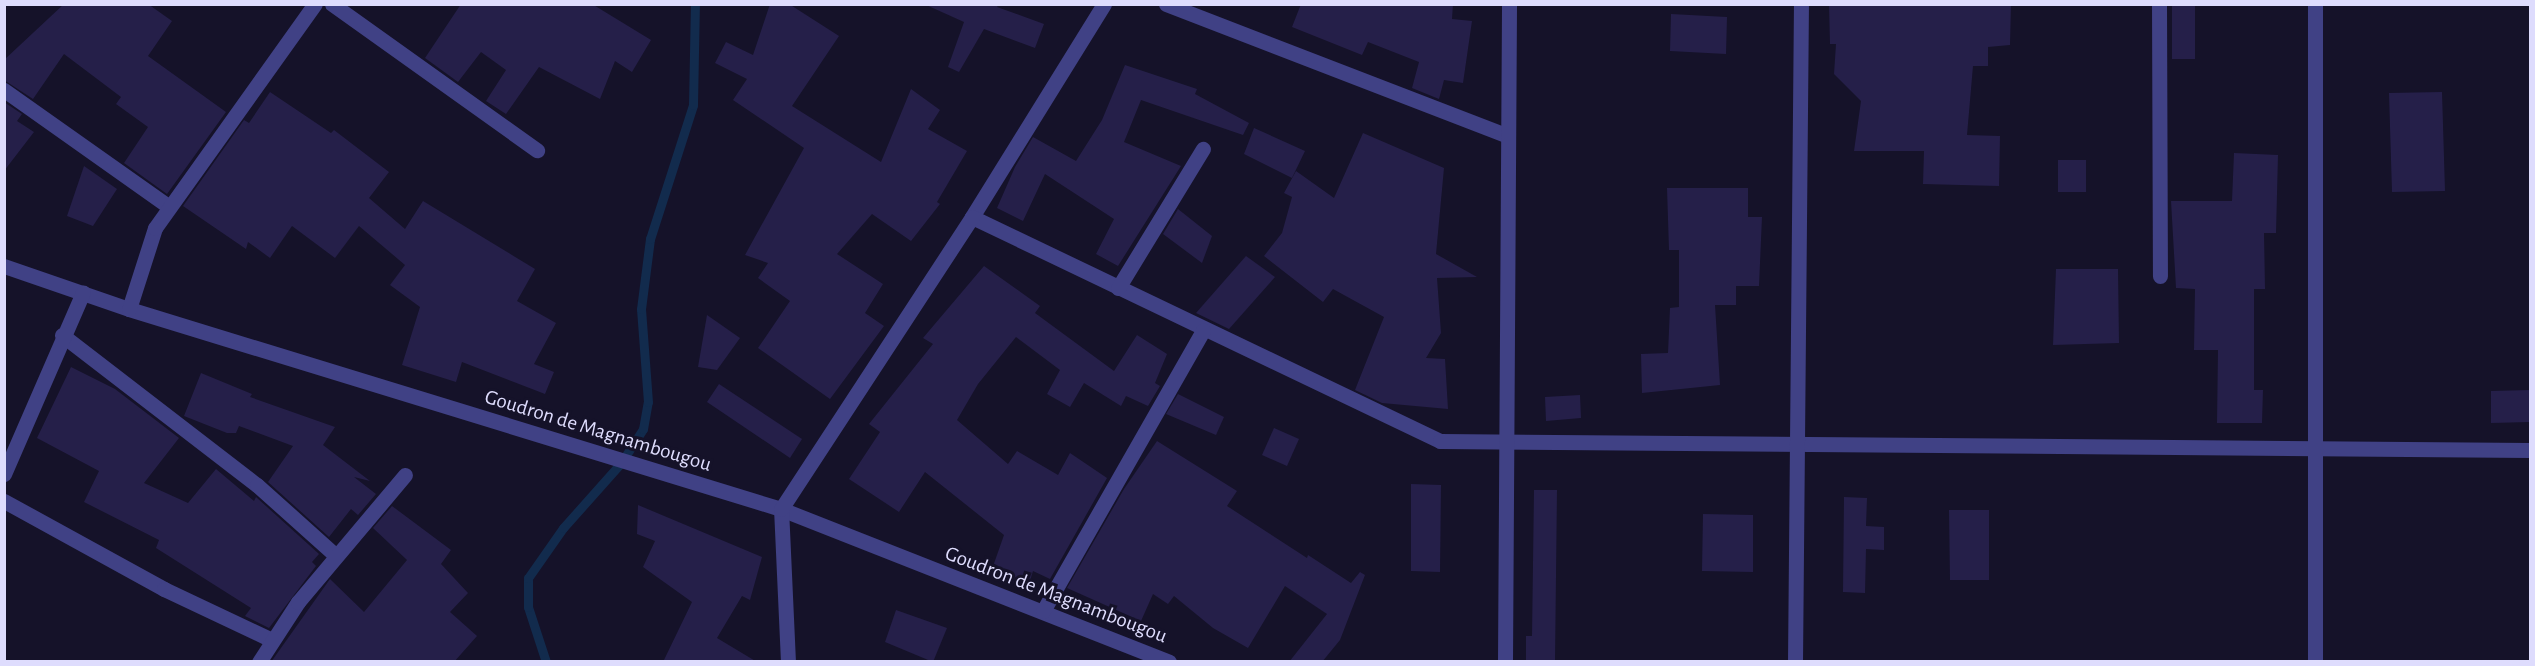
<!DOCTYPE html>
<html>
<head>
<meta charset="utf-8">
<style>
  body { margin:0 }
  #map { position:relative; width:2535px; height:666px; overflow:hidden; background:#151229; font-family:"Alegreya Sans",sans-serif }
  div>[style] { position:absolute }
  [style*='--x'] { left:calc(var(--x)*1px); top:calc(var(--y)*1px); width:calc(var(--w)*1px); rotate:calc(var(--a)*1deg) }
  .stream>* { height:9px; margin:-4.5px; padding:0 4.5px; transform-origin:4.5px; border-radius:4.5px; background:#122b4d }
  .building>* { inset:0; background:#251f49 }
  .street>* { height:15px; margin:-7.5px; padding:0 7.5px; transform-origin:7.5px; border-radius:7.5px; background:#404185 }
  span { translate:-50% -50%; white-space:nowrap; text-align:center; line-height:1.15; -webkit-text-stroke:6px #151229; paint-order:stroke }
  .street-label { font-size:21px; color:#dedcfd }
  .frame { position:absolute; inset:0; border:6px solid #dedcfd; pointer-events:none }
</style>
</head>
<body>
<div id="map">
  <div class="stream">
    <div style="--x:546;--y:662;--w:58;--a:-108.1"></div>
    <div style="--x:528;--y:607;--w:29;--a:-90"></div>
    <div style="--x:528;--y:578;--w:61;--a:-55"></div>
    <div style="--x:563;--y:528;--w:87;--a:-48.3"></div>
    <div style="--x:621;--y:463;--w:40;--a:-57.1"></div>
    <div style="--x:643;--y:429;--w:27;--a:-80"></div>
    <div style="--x:648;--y:402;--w:93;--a:-94.3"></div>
    <div style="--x:641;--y:309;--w:71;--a:-82.7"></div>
    <div style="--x:650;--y:239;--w:141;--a:-72.2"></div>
    <div style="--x:693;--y:105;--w:101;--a:-88.9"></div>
  </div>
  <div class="building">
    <div style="clip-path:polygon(64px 4px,148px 4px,172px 21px,148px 56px,226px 112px,167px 194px,124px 163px,148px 127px,116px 104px,121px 97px,64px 54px,33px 99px,4px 80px,4px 60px)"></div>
    <div style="clip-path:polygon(461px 4px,592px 4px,651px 40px,632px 72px,615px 61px,600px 99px,539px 67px,506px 114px,486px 101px,506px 70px,481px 52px,458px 82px,425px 58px)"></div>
    <div style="clip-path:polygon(770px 4px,789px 4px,839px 36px,792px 106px,881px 162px,911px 89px,940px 110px,928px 129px,967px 151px,937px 202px,940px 204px,911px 241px,872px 214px,837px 254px,883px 284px,865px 313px,884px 326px,830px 399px,758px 348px,790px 301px,758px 278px,768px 263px,745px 255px,804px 148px,733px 100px,747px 79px,715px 63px,726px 42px,753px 55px)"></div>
    <div style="clip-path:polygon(924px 4px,999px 4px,997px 7px,1044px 24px,1035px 48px,984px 29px,959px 72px,948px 67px,964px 22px)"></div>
    <div style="clip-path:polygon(1301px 4px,1453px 4px,1452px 19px,1472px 21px,1463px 83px,1444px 80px,1439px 99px,1412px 88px,1419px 62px,1368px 42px,1362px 55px,1292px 27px)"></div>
    <div style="clip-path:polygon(1829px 4px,2011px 4px,2010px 45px,1988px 47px,1988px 66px,1973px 66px,1967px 135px,2000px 136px,1999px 186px,1923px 184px,1924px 151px,1854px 151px,1861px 101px,1834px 74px,1836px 44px,1830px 44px)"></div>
    <div style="clip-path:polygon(2172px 4px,2195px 4px,2195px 59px,2172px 59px)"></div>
    <div style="clip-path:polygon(1671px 14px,1727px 17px,1726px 54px,1670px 51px)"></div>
    <div style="clip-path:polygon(1125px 65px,1197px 89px,1195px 94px,1249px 123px,1243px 135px,1141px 100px,1124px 142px,1181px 166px,1118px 266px,1096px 254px,1114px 219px,1045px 174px,1023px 221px,997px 208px,1015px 167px,1033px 137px,1076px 161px,1102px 120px)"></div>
    <div style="clip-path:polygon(270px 92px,331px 133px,334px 130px,389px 172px,369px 198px,405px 229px,423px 201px,535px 269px,517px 301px,556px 323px,534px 364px,554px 372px,545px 394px,462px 362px,456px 382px,402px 365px,420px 307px,390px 285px,405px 265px,359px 226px,335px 258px,292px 226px,270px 258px,248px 242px,246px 249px,183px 206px,244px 120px,249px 123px)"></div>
    <div style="clip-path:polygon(2442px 92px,2445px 191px,2392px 192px,2389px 93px)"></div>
    <div style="clip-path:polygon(4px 102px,22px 114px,17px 121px,34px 132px,4px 171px)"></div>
    <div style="clip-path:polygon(1254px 128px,1305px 151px,1292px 178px,1244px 154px)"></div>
    <div style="clip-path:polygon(1363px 133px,1444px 168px,1436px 254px,1477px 277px,1437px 278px,1441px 333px,1426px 358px,1445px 359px,1448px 409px,1382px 403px,1355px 390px,1384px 317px,1333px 289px,1323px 302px,1264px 256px,1282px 233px,1292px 197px,1284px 193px,1296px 171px,1334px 198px)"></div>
    <div style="clip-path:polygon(2234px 153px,2278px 155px,2276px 233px,2264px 233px,2265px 289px,2254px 289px,2254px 390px,2263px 390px,2262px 423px,2217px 423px,2218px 350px,2194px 350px,2195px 289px,2176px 288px,2171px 201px,2232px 201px)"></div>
    <div style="clip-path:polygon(2058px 160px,2086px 160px,2086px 192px,2058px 192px)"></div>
    <div style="clip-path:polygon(84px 166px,117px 189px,93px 226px,67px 216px)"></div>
    <div style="clip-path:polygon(1667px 188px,1748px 188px,1748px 217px,1762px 217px,1759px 286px,1736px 286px,1736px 305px,1715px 305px,1720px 385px,1642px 393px,1641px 354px,1668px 353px,1670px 308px,1679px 307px,1679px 250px,1669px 250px)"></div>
    <div style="clip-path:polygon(1178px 209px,1212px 236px,1202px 263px,1163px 234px)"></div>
    <div style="clip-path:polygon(1246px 256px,1275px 277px,1229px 329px,1196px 313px)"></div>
    <div style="clip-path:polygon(984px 266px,1040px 306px,1035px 313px,1114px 371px,1137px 335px,1167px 354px,1155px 383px,1160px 386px,1148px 406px,1126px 396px,1121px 406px,1084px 383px,1070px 407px,1047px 394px,1060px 370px,1016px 337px,978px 384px,957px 420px,1008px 464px,1017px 451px,1058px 475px,1070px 453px,1107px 478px,1050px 579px,1033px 571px,1027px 590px,991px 572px,1004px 535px,925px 472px,899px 512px,849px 479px,880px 432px,869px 424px,933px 344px,923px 338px)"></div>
    <div style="clip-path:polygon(2056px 269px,2118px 269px,2119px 343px,2053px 345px)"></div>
    <div style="clip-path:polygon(707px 315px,740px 338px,717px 370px,698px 367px)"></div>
    <div style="clip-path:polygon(71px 367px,115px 389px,179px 438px,144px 483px,188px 503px,216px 469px,254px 501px,256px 497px,319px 554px,312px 562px,316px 566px,269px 628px,245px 616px,251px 608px,156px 548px,159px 540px,84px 502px,99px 471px,37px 438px)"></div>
    <div style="clip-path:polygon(201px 373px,252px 394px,250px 397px,335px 427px,323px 445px,370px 481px,354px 477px,376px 494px,358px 515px,351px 509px,329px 537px,268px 482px,293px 446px,239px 426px,236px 433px,227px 433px,184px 416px)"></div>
    <div style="clip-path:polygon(719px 384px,802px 439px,790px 458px,707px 402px)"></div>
    <div style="clip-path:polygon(2530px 390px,2530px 422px,2491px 423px,2491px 391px)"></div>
    <div style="clip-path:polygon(1178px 394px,1224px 417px,1216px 435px,1166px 414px)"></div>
    <div style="clip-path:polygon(1580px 395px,1581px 418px,1546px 421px,1545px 397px)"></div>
    <div style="clip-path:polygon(1274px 428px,1299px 439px,1287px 466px,1262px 455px)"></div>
    <div style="clip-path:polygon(1157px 441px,1237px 491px,1227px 506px,1307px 558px,1308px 555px,1351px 583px,1360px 572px,1365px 575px,1340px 640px,1322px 662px,1289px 662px,1327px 614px,1285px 586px,1248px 648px,1213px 628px,1174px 596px,1168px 604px,1153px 594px,1141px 621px,1067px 588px,1124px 489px)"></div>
    <div style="clip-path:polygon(1411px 484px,1441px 485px,1440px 572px,1411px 571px)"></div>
    <div style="clip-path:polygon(1534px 490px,1557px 490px,1555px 662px,1526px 662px,1526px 636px,1532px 636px)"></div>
    <div style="clip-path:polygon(1844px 497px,1867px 498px,1866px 526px,1884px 527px,1884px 550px,1866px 549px,1865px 593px,1843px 592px)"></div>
    <div style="clip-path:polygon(638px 505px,762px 557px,750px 600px,742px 596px,717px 638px,757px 662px,663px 662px,692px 602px,643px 567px,655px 541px,637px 534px)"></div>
    <div style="clip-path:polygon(392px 506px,451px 550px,441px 564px,468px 593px,450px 612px,477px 636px,454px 662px,271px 662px,330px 579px,364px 612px,407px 560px,373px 528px)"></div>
    <div style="clip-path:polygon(1949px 510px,1989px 510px,1989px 580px,1950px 580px)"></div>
    <div style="clip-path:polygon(1703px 514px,1753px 515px,1753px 572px,1702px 571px)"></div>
    <div style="clip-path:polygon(896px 610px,947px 628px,933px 662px,885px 642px)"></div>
  </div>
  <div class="street">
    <div style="--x:332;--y:4;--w:252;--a:35.5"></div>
    <div style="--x:1104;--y:4;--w:251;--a:121.8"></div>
    <div style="--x:972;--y:217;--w:519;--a:25.58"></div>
    <div style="--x:1440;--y:441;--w:1090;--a:0.47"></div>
    <div style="--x:1166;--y:4;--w:364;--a:21.1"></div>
    <div style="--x:2159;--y:4;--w:272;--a:89.8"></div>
    <div style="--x:4;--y:90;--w:202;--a:35.3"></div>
    <div style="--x:4;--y:266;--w:132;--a:19"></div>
    <div style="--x:129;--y:309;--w:682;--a:17.05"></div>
    <div style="--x:781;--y:509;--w:417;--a:21.5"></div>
    <div style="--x:1118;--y:288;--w:163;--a:-58.6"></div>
    <div style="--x:129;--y:309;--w:85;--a:-72.2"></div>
    <div style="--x:155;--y:228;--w:275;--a:-54.5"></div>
    <div style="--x:62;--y:335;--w:246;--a:37.6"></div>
    <div style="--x:257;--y:485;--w:106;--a:41.9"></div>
    <div style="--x:4;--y:474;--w:198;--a:-66.5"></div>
    <div style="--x:4;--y:501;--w:183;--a:28.8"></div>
    <div style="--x:164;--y:589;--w:119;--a:25.3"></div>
    <div style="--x:1043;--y:611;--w:323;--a:-60.3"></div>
    <div style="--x:259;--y:662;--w:72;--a:-57"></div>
    <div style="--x:298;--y:602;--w:166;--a:-49.9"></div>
    <div style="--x:788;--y:662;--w:153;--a:-92.6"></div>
    <div style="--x:781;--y:509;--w:349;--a:-56.8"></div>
    <div style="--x:1505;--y:662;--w:658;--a:-89.65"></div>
    <div style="--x:1795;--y:662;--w:658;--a:-89.48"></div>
    <div style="--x:2315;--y:662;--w:658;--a:-90"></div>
  </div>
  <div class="street-label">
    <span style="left:598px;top:431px;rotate:17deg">Goudron de Magnambougou</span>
    <span style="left:1056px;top:595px;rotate:21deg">Goudron de Magnambougou</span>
  </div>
  <div class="frame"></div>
</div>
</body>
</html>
